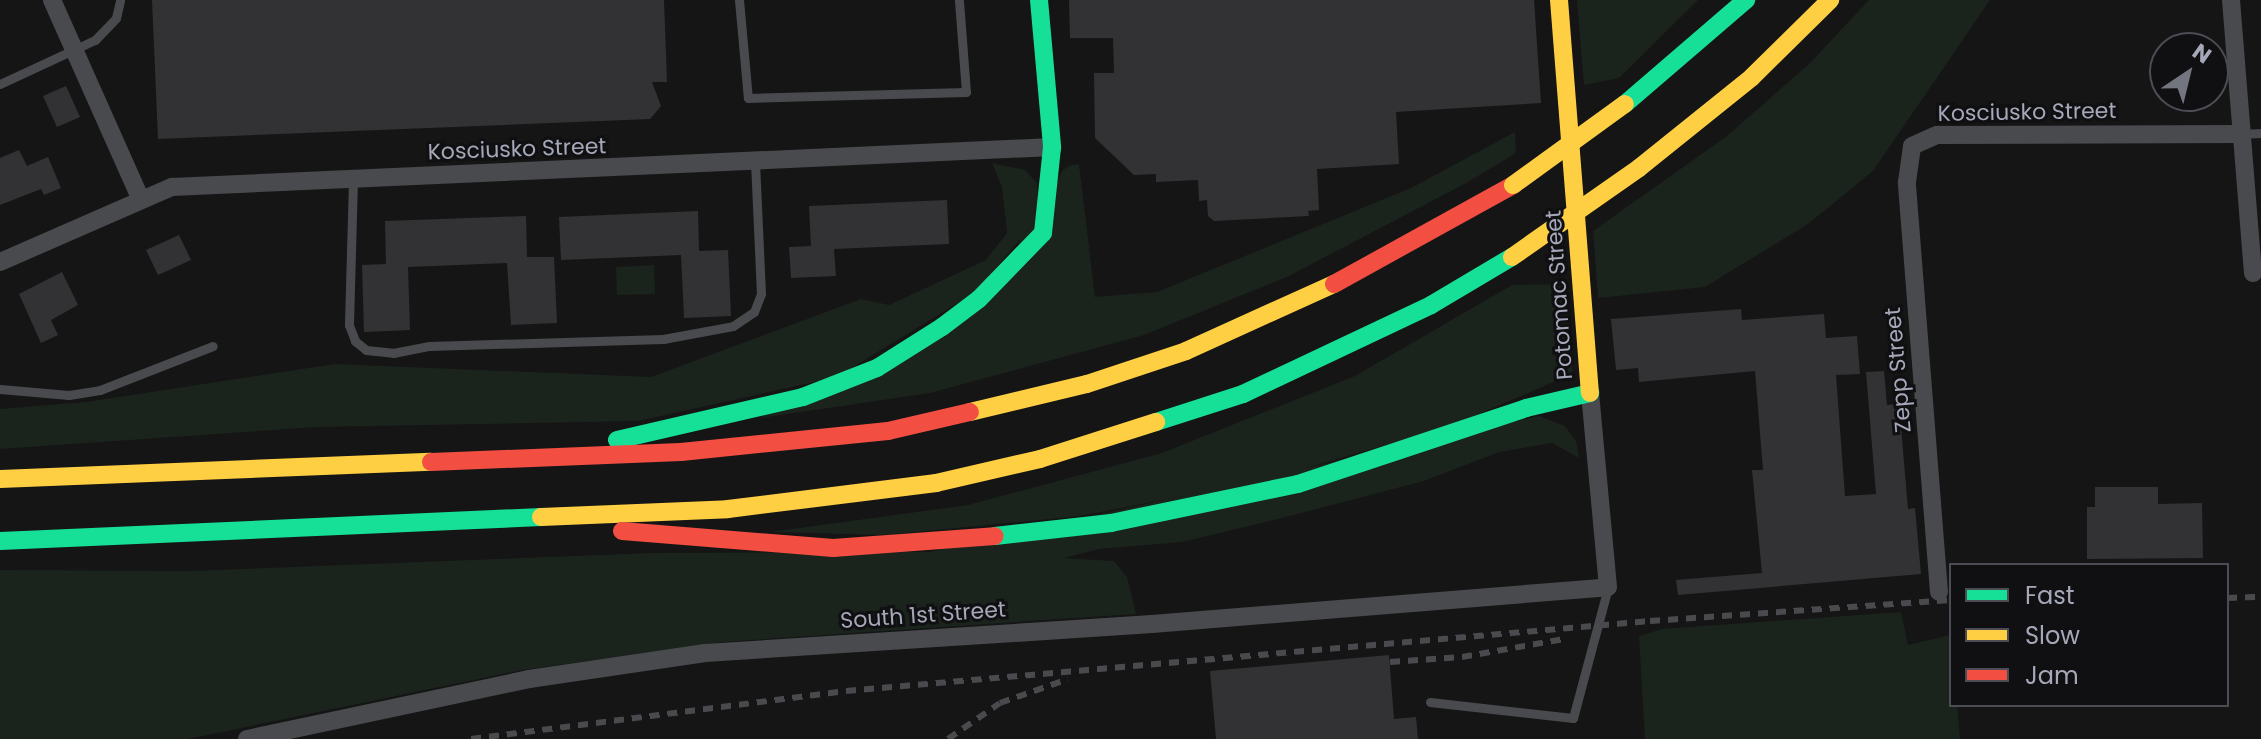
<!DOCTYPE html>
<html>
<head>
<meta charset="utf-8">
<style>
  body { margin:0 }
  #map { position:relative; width:2261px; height:739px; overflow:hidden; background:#151515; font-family:Poppins,sans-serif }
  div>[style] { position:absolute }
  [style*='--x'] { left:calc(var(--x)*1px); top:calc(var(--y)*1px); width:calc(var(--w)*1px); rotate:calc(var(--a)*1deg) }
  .green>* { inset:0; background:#1b231d }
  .building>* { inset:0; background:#323234 }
  .lane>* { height:9px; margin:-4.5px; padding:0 4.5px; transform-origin:4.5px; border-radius:4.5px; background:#494a4e }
  .street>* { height:18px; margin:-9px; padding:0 9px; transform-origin:9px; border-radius:9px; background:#494a4e }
  .fast>* { height:18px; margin:-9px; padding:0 9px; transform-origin:9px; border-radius:9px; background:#16e098 }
  .slow>* { height:18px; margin:-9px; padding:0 9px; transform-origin:9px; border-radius:9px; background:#ffcf43 }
  .jam>* { height:18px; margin:-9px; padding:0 9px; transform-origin:9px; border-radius:9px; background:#f24e42 }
  .rail>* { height:6px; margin-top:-3px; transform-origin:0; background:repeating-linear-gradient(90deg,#494a4e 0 10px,transparent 0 18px) }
  .slow-bridge>* { height:18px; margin:-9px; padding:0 9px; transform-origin:9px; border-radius:9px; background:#ffcf43 }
  span { translate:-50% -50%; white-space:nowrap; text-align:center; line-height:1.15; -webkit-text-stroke:6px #100f11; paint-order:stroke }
  .street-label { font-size:22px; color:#a5a8b8 }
  .legend { position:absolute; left:1949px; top:563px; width:280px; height:144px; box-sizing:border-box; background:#100f11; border:2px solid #4c4c54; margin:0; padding:10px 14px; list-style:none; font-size:24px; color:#a5a8b8 }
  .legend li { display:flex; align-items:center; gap:16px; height:40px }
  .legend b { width:40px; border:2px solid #4c4c54 }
  .north { position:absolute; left:2149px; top:32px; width:80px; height:80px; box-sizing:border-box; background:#100f11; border:2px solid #4c4c54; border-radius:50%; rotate:35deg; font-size:22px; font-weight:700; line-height:32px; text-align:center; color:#a5a8b8 }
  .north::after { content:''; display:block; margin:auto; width:28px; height:36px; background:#73757f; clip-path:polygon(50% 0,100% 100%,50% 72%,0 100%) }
</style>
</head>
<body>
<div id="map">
  <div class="green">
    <div style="clip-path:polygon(1577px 0,1698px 0,1619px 78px,1584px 85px)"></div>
    <div style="clip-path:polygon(1869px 0,1990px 0,1873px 171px,1808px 224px,1705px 287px,1598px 298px,1593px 231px,1727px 136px,1809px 64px)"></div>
    <div style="clip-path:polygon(1515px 132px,1516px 153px,1468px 182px,1289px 276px,1144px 335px,930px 393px,760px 418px,979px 309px,1063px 170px,1071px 165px,1079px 164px,1095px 297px,1157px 292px,1411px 188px)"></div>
    <div style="clip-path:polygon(992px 163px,1025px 170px,1037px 183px,1039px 218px,974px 293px,837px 377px,638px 421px,316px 427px,0 449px,0 409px,86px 402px,335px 364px,651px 377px,861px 299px,889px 305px,986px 260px,1007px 233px,1002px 187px)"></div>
    <div style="clip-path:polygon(654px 265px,655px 294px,617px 295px,616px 267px)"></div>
    <div style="clip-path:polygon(1568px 284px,1572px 374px,1451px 426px,1261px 481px,1080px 516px,884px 535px,770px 532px,968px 505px,1162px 453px,1355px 376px,1512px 285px)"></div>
    <div style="clip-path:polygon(1539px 416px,1565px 426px,1576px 441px,1579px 458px,1552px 443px,1499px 452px,1424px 481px,1282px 518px,1182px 542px,1099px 549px,1063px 558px,1114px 561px,1127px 577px,1136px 614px,722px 642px,522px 670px,188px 739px,0 739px,0 570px,190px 571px,652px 553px,930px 552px)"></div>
    <div style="clip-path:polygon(1901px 612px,1908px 645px,1951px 635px,1951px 705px,1957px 705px,1960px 739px,1645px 739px,1639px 636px,1662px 629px)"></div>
  </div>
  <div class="building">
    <div style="clip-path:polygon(152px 0,664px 0,667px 82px,652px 82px,661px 106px,650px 119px,158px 139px)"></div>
    <div style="clip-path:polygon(1069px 0,1534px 0,1541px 103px,1396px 112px,1399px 164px,1317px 169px,1319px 210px,1308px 211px,1309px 216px,1214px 221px,1208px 216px,1207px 200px,1199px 201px,1198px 180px,1156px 182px,1156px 174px,1134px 175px,1095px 138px,1094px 73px,1114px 73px,1113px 38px,1070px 38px)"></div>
    <div style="clip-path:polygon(66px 86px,80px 117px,57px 127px,43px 96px)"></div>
    <div style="clip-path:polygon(19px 150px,27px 166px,48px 157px,61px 188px,44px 195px,41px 189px,0 205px,0 158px)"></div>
    <div style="clip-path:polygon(947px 200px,949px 244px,834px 249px,836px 276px,791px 278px,789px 247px,811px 246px,809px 206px)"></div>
    <div style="clip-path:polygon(698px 211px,699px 251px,728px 250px,731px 316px,684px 318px,681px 255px,561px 260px,559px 217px)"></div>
    <div style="clip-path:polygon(526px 216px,527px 257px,554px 257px,557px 323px,511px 325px,507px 263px,408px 267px,410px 330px,364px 332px,362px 265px,386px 264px,385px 221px)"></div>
    <div style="clip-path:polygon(179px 235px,191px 260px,158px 275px,146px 250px)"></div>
    <div style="clip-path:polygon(62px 272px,78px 305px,51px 320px,58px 335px,41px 343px,19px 294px)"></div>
    <div style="clip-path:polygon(1741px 309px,1742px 320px,1824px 314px,1826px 338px,1857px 336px,1860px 374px,1836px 375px,1845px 496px,1876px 494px,1866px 372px,1884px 371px,1887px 405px,1899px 404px,1908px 509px,1915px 508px,1921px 574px,1678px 595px,1676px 580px,1762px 573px,1752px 470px,1763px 470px,1755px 371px,1639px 382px,1638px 368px,1616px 370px,1611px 319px)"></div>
    <div style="clip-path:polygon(2095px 487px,2158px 487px,2158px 504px,2202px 503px,2203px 558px,2087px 559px,2087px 507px,2095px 507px)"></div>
    <div style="clip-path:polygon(1389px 655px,1394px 719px,1416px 717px,1418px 739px,1216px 739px,1210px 671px)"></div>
  </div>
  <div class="lane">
    <div style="--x:739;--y:0;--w:98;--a:84.8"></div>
    <div style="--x:748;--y:98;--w:218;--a:-1.6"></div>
    <div style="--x:966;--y:92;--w:92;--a:-94.4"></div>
    <div style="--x:0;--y:84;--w:105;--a:-24.9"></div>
    <div style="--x:95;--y:40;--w:30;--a:-46"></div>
    <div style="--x:116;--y:18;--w:18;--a:-77"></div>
    <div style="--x:2241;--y:134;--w:20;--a:-3"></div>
    <div style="--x:353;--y:180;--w:145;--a:91.6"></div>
    <div style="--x:349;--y:325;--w:17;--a:69"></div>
    <div style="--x:355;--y:341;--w:14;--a:39"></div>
    <div style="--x:366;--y:350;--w:27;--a:6"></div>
    <div style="--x:393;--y:353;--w:37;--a:-11"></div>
    <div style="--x:429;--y:346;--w:234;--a:-1.7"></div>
    <div style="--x:663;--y:339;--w:71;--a:-10.5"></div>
    <div style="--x:733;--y:326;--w:25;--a:-34"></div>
    <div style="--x:754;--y:312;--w:19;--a:-69"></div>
    <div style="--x:761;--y:294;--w:130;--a:-92.6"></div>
    <div style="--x:0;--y:389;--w:69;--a:5"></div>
    <div style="--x:69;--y:395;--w:31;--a:-9"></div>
    <div style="--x:100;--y:390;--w:121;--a:-21.3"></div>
    <div style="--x:1430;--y:702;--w:144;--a:6.4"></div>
    <div style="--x:1573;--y:718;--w:136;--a:-75"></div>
  </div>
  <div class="street">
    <div style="--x:52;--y:0;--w:217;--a:66"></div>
    <div style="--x:2231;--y:0;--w:274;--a:85.4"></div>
    <div style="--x:0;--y:262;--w:188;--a:-23.6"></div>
    <div style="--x:172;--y:187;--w:881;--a:-2.6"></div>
    <div style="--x:1939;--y:592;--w:411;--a:-94.5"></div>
    <div style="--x:1907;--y:182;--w:36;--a:-82"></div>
    <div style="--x:1912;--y:146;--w:27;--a:-24"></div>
    <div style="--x:1937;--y:135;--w:304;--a:-0.2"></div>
    <div style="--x:247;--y:739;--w:288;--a:-12"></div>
    <div style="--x:529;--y:679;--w:178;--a:-8.4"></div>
    <div style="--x:705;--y:653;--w:448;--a:-3.7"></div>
    <div style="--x:1152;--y:624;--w:457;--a:-4.6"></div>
    <div style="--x:1608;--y:587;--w:195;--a:-95.3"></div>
  </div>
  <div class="fast">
    <div style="--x:1039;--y:0;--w:148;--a:84.9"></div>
    <div style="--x:1625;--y:104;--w:160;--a:-40.7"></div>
    <div style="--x:1156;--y:422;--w:91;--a:-17.8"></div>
    <div style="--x:1243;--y:394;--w:208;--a:-25.3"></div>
    <div style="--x:1431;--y:305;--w:94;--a:-30.7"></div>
    <div style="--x:617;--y:440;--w:191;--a:-13"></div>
    <div style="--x:803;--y:397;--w:79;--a:-21.4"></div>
    <div style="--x:877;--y:368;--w:77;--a:-32.2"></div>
    <div style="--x:942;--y:327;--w:46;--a:-37.1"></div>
    <div style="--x:979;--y:299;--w:92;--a:-45.9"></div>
    <div style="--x:1043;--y:233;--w:86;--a:-84"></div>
    <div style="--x:995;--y:536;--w:117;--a:-6.4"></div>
    <div style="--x:1111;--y:523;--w:191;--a:-11.8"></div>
    <div style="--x:1298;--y:484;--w:240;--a:-18.4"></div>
    <div style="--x:1526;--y:408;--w:66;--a:-13.2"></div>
    <div style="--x:0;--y:541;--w:542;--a:-2.54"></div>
  </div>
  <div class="slow">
    <div style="--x:1559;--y:0;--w:394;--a:85.5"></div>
    <div style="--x:1639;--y:168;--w:145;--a:-38.8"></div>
    <div style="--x:1752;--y:77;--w:110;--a:-44.6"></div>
    <div style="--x:970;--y:412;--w:120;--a:-13.5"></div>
    <div style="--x:1087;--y:384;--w:104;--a:-18.4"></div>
    <div style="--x:1186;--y:351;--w:162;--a:-24.4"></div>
    <div style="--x:0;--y:479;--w:431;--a:-2.3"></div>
    <div style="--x:541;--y:517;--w:187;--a:-2.4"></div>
    <div style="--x:728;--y:509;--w:210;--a:-7.1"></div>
    <div style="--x:936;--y:483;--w:107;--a:-13"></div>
    <div style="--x:1040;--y:459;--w:122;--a:-17.7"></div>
  </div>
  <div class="jam">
    <div style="--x:1334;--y:284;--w:205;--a:-28.9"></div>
    <div style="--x:431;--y:462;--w:250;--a:-2.3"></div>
    <div style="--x:681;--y:452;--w:208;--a:-5.8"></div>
    <div style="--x:888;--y:431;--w:84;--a:-13"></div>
    <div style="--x:622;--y:531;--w:212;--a:4.6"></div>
    <div style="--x:833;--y:548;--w:162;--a:-4.2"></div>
  </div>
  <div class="rail">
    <div style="--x:2227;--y:598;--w:34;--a:-2"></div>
    <div style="--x:1390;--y:662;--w:72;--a:-4"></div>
    <div style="--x:1462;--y:657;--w:104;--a:-10"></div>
    <div style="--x:471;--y:739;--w:378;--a:-7.3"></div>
    <div style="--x:846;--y:691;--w:807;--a:-4.98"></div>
    <div style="--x:1650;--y:621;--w:302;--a:-4"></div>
    <div style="--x:948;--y:739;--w:63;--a:-34.7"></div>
    <div style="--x:1000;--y:703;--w:72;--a:-19.4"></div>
  </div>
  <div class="slow-bridge">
    <div style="--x:1513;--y:185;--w:138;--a:-35.9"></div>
    <div style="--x:1512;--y:257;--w:155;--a:-35"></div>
  </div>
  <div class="street-label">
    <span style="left:2027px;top:112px;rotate:-1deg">Kosciusko Street</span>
    <span style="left:517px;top:149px;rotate:-2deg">Kosciusko Street</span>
    <span style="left:1559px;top:295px;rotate:-94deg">Potomac Street</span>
    <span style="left:1898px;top:370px;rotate:-95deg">Zepp Street</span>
    <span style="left:923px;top:615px;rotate:-4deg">South 1st Street</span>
  </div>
  <ul class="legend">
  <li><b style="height:10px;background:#16e098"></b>Fast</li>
  <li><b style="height:10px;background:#ffcf43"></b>Slow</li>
  <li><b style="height:10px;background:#f24e42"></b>Jam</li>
  </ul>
  <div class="north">N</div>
</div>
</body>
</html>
